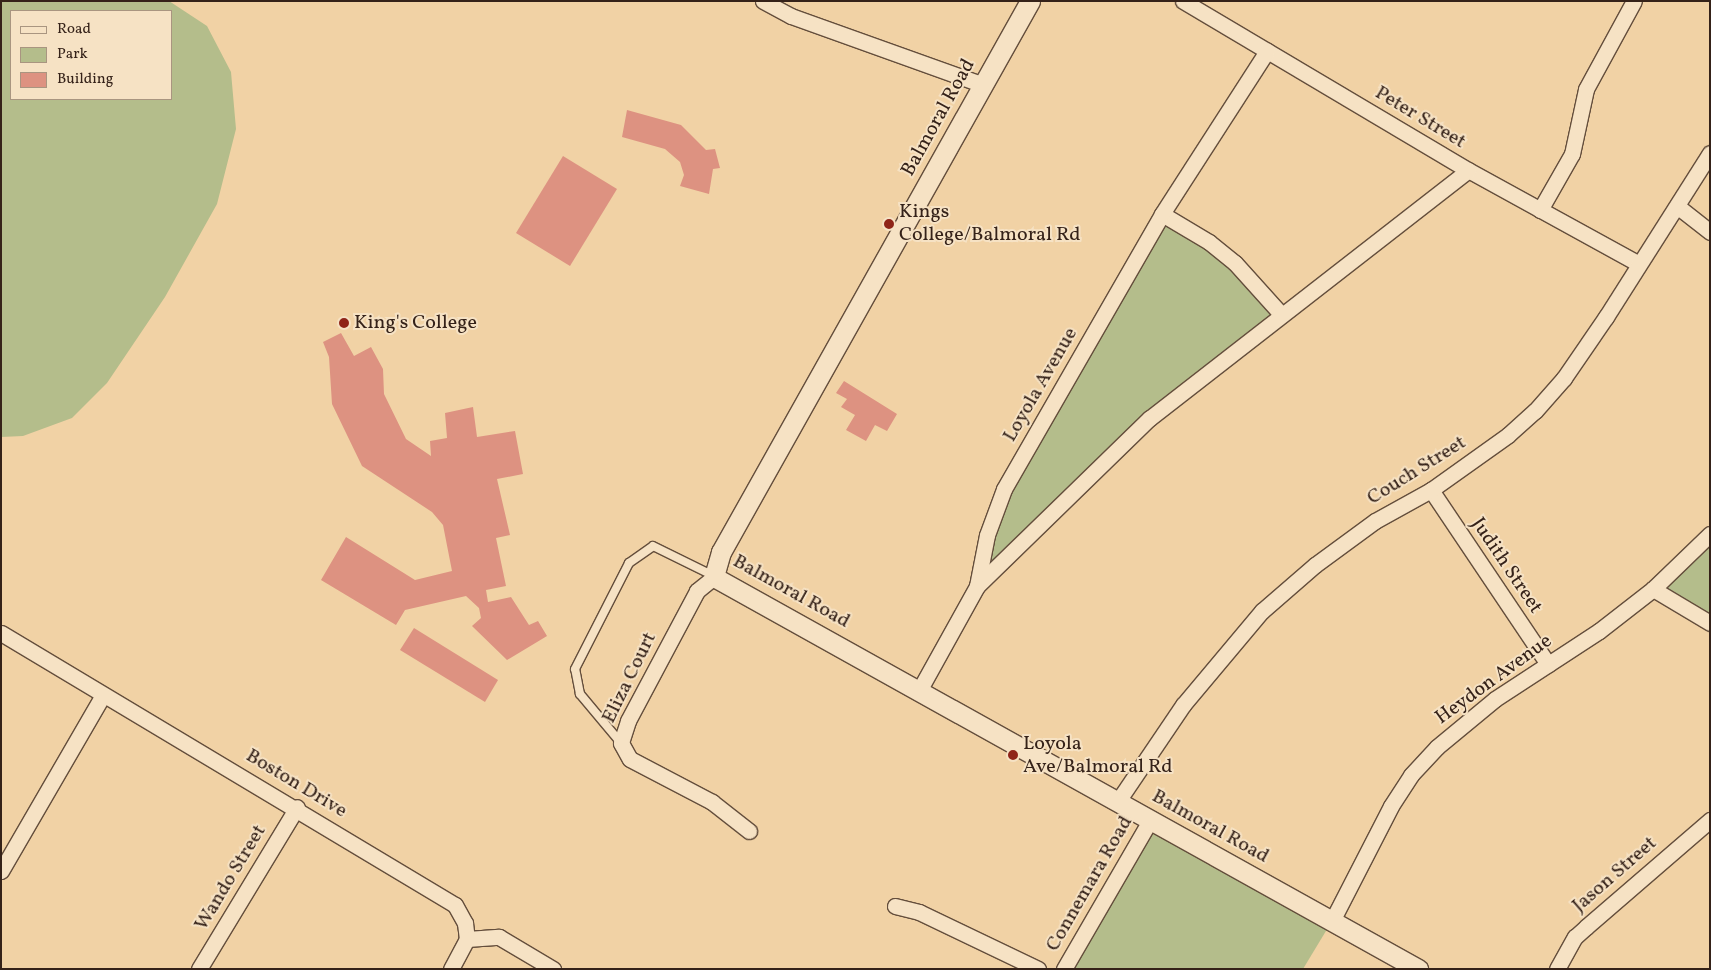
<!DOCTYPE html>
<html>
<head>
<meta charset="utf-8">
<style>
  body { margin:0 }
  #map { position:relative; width:1711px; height:970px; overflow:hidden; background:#f1d2a5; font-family:Vollkorn,serif }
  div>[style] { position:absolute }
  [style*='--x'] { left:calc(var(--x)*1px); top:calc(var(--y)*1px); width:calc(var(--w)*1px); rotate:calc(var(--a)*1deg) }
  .green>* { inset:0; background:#b4bd8b }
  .building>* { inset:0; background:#dd9281 }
  .roads { filter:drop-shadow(1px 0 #644e3c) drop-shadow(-1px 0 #644e3c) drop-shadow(0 1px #644e3c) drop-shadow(0 -1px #644e3c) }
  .service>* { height:8px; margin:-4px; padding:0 4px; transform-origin:4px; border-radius:4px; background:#f6e2c4 }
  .minor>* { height:15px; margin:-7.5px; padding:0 7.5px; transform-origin:7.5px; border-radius:7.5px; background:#f6e2c4 }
  .tertiary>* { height:19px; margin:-9.5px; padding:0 9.5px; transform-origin:9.5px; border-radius:9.5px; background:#f6e2c4 }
  .dots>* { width:14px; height:14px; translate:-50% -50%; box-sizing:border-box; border:2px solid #f6e2c4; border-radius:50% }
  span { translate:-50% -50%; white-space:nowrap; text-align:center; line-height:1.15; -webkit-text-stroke:4px #f6e2c4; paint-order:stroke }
  .street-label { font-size:20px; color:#352219 }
  .poi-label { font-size:20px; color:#352219 }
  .left { translate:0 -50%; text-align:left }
  .frame { position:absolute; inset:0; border:2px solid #352219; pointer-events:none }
  .legend { position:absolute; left:10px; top:10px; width:162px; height:90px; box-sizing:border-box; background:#f6e2c4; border:1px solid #a99580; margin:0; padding:6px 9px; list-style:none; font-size:15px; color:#352219 }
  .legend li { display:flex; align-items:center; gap:10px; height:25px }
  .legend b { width:25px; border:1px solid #a99580 }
</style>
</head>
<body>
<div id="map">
  <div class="green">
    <div style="clip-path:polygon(evenodd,1px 1px,169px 1px,207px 26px,231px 72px,236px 129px,217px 204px,165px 297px,107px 383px,72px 418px,23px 436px,1px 437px,1px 1px,11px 11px,171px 11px,171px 99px,11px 99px,11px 11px)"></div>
    <div style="clip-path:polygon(1162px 214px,1209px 242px,1281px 314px,1150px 418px,977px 586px,987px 535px)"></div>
    <div style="clip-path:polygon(1710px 534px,1710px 623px,1653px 589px)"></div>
    <div style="clip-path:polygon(1151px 819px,1332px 921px,1303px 969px,1064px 969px)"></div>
  </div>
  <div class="building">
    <div style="clip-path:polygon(627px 110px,681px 125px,706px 150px,715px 149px,720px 168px,713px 169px,709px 194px,680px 186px,684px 175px,680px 162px,665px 149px,622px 137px)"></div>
    <div style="clip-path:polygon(563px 156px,617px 189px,570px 266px,516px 233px)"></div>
    <div style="clip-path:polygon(341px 333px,354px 356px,371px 347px,383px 369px,384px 394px,406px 439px,431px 456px,430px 441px,447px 438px,445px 413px,473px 407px,477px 437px,515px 431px,523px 474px,497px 479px,510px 535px,496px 538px,506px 586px,486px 590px,488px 602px,511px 597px,529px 625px,538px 621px,547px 636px,507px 660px,472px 626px,481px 618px,479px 608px,466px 596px,405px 610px,396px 625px,321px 580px,346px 537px,415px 580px,452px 571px,443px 525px,432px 512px,362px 466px,332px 404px,329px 357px,323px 342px)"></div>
    <div style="clip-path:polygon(844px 381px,897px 414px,887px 431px,875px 425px,866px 441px,846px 430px,855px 415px,841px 407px,847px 399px,836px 393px)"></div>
    <div style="clip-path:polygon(414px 628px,498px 680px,485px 702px,400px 650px)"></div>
  </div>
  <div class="roads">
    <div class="service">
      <div style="--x:621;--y:743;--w:64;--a:-129.9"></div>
      <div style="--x:580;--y:694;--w:25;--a:-101"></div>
      <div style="--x:575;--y:669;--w:119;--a:-63"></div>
      <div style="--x:629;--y:563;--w:29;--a:-35"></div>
      <div style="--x:653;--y:546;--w:68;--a:26.2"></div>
    </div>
    <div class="minor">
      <div style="--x:763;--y:1;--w:32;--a:28"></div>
      <div style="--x:791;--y:16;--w:205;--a:19.7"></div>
      <div style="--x:1183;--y:1;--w:331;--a:30.7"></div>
      <div style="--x:1468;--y:170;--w:195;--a:28.8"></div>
      <div style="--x:1677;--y:206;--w:42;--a:38.2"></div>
      <div style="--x:1540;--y:210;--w:64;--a:-60.3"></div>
      <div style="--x:1572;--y:154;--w:66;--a:-77.8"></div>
      <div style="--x:1586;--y:89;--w:100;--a:-61.4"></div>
      <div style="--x:1162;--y:214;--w:55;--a:30.8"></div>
      <div style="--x:1209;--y:242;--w:33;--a:39"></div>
      <div style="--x:1235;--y:263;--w:69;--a:48"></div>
      <div style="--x:1431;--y:490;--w:210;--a:56.1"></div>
      <div style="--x:714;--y:577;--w:22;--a:141"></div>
      <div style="--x:697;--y:591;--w:147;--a:118"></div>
      <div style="--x:628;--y:721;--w:23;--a:108"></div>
      <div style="--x:621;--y:743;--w:18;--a:61"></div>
      <div style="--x:630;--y:759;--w:93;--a:27.7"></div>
      <div style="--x:712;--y:802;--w:47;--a:38.1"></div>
      <div style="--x:977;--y:586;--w:52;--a:-78.9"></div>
      <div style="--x:987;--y:535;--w:49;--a:-69.7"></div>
      <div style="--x:1004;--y:489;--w:317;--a:-60.1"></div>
      <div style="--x:1162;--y:214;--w:194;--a:-57.2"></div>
      <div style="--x:1653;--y:589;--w:66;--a:30.8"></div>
      <div style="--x:1;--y:633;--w:529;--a:30.93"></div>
      <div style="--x:455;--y:905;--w:21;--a:61"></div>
      <div style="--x:465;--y:923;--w:16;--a:83"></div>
      <div style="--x:467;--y:939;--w:32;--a:-4"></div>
      <div style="--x:499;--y:937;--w:63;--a:30.7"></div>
      <div style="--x:920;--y:689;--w:118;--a:-61"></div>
      <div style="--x:977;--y:586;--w:241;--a:-44.2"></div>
      <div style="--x:1150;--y:418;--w:403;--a:-37.9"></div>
      <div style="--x:1118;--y:801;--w:116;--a:-55.9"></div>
      <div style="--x:1183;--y:705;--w:123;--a:-50"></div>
      <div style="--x:1262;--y:611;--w:70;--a:-41"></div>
      <div style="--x:1315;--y:565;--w:74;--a:-36.3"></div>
      <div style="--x:1375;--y:521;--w:64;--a:-29"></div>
      <div style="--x:1431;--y:490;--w:95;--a:-35.5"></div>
      <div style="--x:1508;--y:435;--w:36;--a:-42"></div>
      <div style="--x:1535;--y:411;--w:44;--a:-48.7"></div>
      <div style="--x:1564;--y:378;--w:74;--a:-55.5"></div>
      <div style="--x:1606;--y:317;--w:194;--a:-57.6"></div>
      <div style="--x:1;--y:871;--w:203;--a:-59.9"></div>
      <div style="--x:895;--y:906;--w:25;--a:14"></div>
      <div style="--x:919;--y:912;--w:132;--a:25.6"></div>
      <div style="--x:1332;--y:921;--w:129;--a:-62.8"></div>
      <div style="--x:1391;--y:806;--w:37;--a:-57"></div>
      <div style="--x:1411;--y:775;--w:38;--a:-47"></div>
      <div style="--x:1437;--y:747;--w:75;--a:-39.6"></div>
      <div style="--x:1495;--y:699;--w:124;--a:-33.2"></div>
      <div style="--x:1599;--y:631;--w:68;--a:-37.9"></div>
      <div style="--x:1653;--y:589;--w:79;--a:-44"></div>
      <div style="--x:199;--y:969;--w:189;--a:-58.8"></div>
      <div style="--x:451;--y:969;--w:34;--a:-62"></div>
      <div style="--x:1064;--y:969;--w:173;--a:-59.9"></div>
      <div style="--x:1557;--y:969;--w:37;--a:-61"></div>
      <div style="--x:1575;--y:937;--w:15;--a:-42"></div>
      <div style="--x:1586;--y:927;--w:164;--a:-40.8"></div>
    </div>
    <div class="tertiary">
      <div style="--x:1030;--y:1;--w:632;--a:119.28"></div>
      <div style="--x:721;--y:552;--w:26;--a:106"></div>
      <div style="--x:714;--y:577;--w:806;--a:29.11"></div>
    </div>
  </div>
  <div class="dots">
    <div style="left:889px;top:224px;background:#8f2418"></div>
    <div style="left:344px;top:323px;background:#8f2418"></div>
    <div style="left:1013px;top:755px;background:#8f2418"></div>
  </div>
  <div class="street-label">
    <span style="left:939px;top:118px;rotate:-61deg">Balmoral Road</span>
    <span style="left:1420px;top:118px;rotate:31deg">Peter Street</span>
    <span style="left:1041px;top:385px;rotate:-60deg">Loyola Avenue</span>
    <span style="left:1417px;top:471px;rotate:-32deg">Couch Street</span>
    <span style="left:1506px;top:566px;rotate:56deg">Judith Street</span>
    <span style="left:791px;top:592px;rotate:29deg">Balmoral Road</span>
    <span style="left:630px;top:678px;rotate:-64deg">Eliza Court</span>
    <span style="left:1494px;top:680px;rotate:-36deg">Heydon Avenue</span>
    <span style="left:296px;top:784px;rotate:31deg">Boston Drive</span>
    <span style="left:1210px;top:827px;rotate:29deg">Balmoral Road</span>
    <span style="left:1615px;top:875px;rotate:-41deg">Jason Street</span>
    <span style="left:231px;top:878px;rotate:-59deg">Wando Street</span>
    <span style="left:1090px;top:884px;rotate:-60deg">Connemara Road</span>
  </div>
  <div class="poi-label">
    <span class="left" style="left:899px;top:224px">Kings<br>College/Balmoral Rd</span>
    <span class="left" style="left:354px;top:323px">King's College</span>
    <span class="left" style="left:1023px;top:756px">Loyola<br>Ave/Balmoral Rd</span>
  </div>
  <div class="frame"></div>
  <ul class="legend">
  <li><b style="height:6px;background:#f6e2c4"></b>Road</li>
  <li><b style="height:14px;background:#b4bd8b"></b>Park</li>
  <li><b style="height:14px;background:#dd9281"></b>Building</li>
  </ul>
</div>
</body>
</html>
